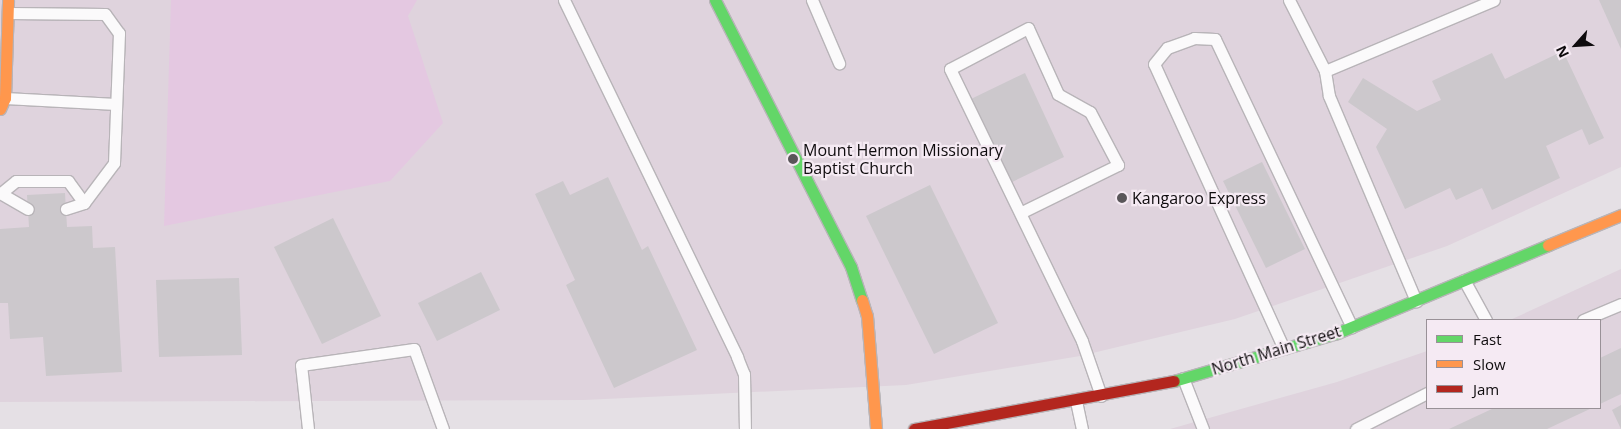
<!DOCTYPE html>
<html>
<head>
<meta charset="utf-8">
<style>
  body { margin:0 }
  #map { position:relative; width:1621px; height:429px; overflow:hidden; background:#e5e0e5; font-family:"Open Sans",sans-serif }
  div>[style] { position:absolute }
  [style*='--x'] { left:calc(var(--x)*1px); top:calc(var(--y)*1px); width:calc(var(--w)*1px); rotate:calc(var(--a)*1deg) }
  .built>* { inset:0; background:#dfd3dd }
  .green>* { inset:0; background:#e4c8e1 }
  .building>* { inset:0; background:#ccc8cc }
  .roads { filter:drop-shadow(1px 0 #b8b4b8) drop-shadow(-1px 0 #b8b4b8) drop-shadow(0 1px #b8b4b8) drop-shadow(0 -1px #b8b4b8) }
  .lane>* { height:11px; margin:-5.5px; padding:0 5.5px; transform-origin:5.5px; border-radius:5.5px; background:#fbfafb }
  .fast>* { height:11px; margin:-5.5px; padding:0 5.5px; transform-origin:5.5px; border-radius:5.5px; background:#63d668 }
  .slow>* { height:11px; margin:-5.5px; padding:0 5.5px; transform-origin:5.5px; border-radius:5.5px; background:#ff974d }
  .jam>* { height:11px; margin:-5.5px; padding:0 5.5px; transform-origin:5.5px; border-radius:5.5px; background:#b3261e }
  .dots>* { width:14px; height:14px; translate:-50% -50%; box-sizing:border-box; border:2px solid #f5eaf3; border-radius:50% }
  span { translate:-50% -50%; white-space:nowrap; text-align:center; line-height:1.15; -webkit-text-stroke:4.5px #f5eaf3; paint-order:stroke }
  .poi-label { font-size:16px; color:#0e0b0d }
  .left { translate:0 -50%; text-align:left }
  .street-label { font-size:16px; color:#0e0b0d }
  .legend { position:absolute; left:1426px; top:319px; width:175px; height:90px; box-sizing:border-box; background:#f5eaf3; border:1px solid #999197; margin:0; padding:6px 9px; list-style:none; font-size:15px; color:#0e0b0d }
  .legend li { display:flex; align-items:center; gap:10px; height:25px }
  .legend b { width:25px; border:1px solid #999197 }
  .north { position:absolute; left:1551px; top:20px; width:50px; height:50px; -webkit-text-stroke:4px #f5eaf3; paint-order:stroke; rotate:244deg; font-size:14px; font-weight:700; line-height:20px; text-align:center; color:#0e0b0d }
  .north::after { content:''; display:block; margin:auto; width:18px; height:22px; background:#0e0b0d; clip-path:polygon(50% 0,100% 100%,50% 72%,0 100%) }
</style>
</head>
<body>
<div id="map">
  <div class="built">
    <div style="clip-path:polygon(0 0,1621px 0,1621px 167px,1447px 246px,1235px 319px,1080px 356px,906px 385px,584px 400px,0 402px)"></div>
    <div style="clip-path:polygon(1621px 269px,1621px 429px,1170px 429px,1337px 382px,1427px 351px,1427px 408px,1600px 408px,1600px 320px,1510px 320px)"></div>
  </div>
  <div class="green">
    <div style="clip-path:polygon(171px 0,417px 0,408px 16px,443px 123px,390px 181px,164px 226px)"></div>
  </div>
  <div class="building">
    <div style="clip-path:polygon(1599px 0,1621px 0,1621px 49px)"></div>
    <div style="clip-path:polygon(1563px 51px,1604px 138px,1589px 145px,1582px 129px,1546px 146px,1560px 178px,1492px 210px,1482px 188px,1456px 200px,1450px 188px,1405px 209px,1376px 147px,1387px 129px,1348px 102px,1363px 78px,1417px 111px,1441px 100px,1432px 81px,1492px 53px,1505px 79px)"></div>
    <div style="clip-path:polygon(1025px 73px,1064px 157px,1010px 183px,971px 99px)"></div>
    <div style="clip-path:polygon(1262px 162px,1305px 249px,1266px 268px,1223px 181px)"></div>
    <div style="clip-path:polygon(608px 177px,642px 250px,648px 246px,697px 350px,614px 388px,566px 285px,575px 280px,535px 194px,563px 181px,570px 195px)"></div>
    <div style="clip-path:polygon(930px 185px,998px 323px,934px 354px,866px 216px)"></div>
    <div style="clip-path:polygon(65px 193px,67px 227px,92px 226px,93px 248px,115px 247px,122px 372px,46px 376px,43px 337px,10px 339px,8px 303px,0 303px,0 229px,29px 227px,27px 195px)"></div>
    <div style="clip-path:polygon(333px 218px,381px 316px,322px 344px,274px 247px)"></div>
    <div style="clip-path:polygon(481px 272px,500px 310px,437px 341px,418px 303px)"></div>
    <div style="clip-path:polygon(239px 278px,242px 355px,159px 357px,156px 280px)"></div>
    <div style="clip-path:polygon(1621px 348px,1621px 394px,1600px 404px,1600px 358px)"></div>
    <div style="clip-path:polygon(1621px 405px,1621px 429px,1612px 410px)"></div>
    <div style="clip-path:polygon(1494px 408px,1592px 408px,1547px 429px,1449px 429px)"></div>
  </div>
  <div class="roads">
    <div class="lane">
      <div style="--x:564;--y:0;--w:397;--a:64.1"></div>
      <div style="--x:737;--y:357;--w:18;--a:68"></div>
      <div style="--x:744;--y:374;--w:55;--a:89"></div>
      <div style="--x:812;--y:0;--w:69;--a:66.8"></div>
      <div style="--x:1289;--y:0;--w:80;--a:63.1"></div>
      <div style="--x:1325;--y:71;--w:25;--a:81"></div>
      <div style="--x:1329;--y:96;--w:223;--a:67"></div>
      <div style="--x:9;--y:13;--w:96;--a:0.6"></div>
      <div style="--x:105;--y:14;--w:24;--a:54"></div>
      <div style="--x:119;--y:33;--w:130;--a:92.2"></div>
      <div style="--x:114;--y:163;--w:50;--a:126.9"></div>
      <div style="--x:84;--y:203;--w:19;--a:162"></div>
      <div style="--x:1325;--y:71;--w:183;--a:-22.8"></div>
      <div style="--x:5;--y:98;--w:111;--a:3.1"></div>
      <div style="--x:0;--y:193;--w:32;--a:30"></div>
      <div style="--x:1;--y:193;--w:19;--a:-39"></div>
      <div style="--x:16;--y:181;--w:52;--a:0"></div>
      <div style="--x:68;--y:181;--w:27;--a:54"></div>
      <div style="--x:1022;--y:212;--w:107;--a:-26.1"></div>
      <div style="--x:1118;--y:165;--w:60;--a:-117.8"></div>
      <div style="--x:1090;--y:112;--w:37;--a:-151"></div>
      <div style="--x:1058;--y:94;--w:72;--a:-114.4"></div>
      <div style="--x:1028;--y:28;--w:88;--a:152.3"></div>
      <div style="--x:950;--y:69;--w:302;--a:64.1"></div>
      <div style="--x:1082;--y:341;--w:58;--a:70.9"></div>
      <div style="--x:1464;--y:280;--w:46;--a:61.2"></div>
      <div style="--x:1583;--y:320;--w:41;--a:-22.8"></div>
      <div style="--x:1284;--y:349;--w:313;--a:-114.5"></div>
      <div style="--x:1154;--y:64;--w:21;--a:-51"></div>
      <div style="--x:1167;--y:48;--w:29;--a:-20"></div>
      <div style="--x:1194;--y:38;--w:21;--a:3"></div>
      <div style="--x:1215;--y:39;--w:319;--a:64.6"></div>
      <div style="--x:1183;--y:378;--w:55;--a:68.6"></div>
      <div style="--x:1076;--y:401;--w:29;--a:78"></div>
      <div style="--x:308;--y:429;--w:64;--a:-96.2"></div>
      <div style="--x:301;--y:365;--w:114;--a:-8.1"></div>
      <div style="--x:414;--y:349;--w:85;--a:70.1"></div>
      <div style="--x:1356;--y:429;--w:80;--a:-26.9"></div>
    </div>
    <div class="fast">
      <div style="--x:715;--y:0;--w:300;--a:63"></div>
      <div style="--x:851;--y:267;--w:35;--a:72"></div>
      <div style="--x:1174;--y:381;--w:170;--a:-16.4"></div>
      <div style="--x:1337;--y:333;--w:229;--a:-22.6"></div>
    </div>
    <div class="slow">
      <div style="--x:0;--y:109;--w:12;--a:-66"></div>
      <div style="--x:5;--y:98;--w:98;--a:-88.2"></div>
      <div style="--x:1548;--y:245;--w:79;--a:-22.3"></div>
      <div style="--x:862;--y:300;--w:17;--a:73"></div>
      <div style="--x:867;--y:316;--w:113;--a:85.4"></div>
    </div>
    <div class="jam">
      <div style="--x:914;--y:429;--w:264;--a:-10.5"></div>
    </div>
  </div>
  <div class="dots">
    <div style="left:793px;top:159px;background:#595659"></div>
    <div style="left:1122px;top:198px;background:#595659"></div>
  </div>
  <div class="poi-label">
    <span class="left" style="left:803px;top:159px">Mount Hermon Missionary<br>Baptist Church</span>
    <span class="left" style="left:1132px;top:198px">Kangaroo Express</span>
  </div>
  <div class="street-label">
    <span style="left:1276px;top:350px;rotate:-17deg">North Main Street</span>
  </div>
  <ul class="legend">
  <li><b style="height:6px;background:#63d668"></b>Fast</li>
  <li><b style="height:6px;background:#ff974d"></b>Slow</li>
  <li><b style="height:6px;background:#b3261e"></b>Jam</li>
  </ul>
  <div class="north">N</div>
</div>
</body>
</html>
